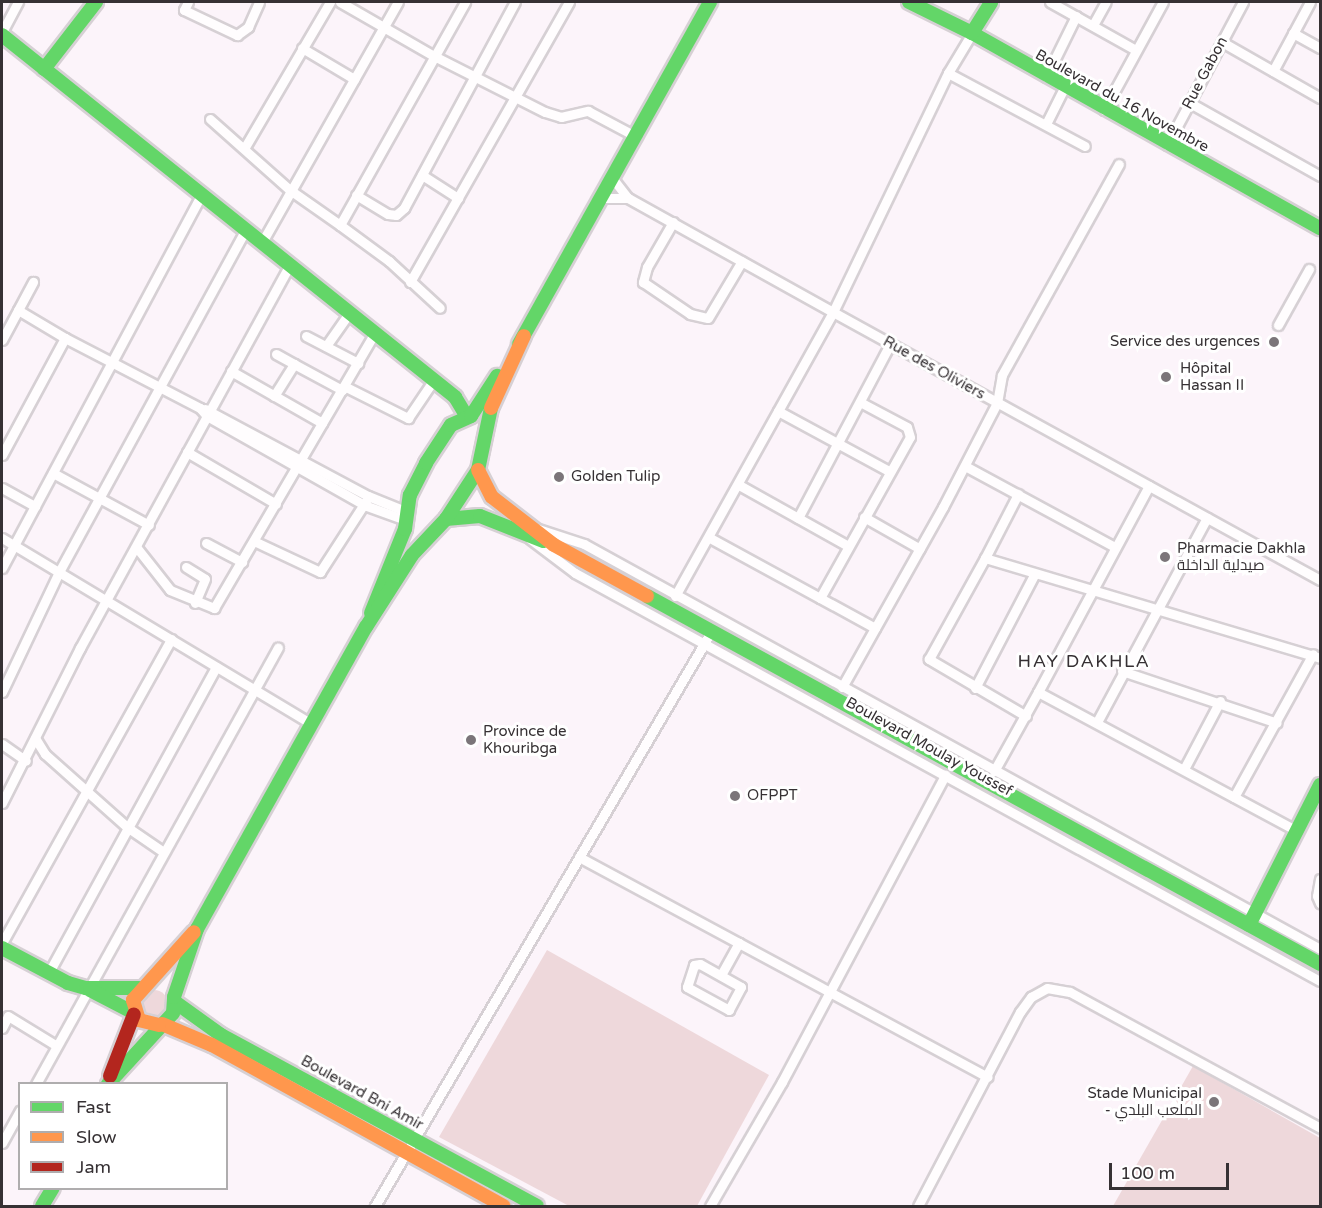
<!DOCTYPE html>
<html>
<head>
<meta charset="utf-8">
<style>
  body { margin:0 }
  #map { position:relative; width:1322px; height:1208px; overflow:hidden; background:#fcf4fa; font-family:"Varela Round",Cairo,sans-serif }
  div>[style] { position:absolute }
  [style*='--x'] { left:calc(var(--x)*1px); top:calc(var(--y)*1px); width:calc(var(--w)*1px); rotate:calc(var(--a)*1deg) }
  .green>* { inset:0; background:#eed8db }
  .round { border-radius:50% }
  .roads { filter:drop-shadow(2px 0 #d6d0d4) drop-shadow(-2px 0 #d6d0d4) drop-shadow(0 2px #d6d0d4) drop-shadow(0 -2px #d6d0d4) }
  .street>* { height:9px; margin:-4.5px; padding:0 4.5px; transform-origin:4.5px; border-radius:4.5px; background:#fffdfe }
  .fast>* { height:14px; margin:-7px; padding:0 7px; transform-origin:7px; border-radius:7px; background:#63d668 }
  .slow>* { height:14px; margin:-7px; padding:0 7px; transform-origin:7px; border-radius:7px; background:#ff974d }
  .jam>* { height:14px; margin:-7px; padding:0 7px; transform-origin:7px; border-radius:7px; background:#b3261e }
  .dots>* { width:16px; height:16px; translate:-50% -50%; box-sizing:border-box; border:3px solid #fff; border-radius:50% }
  span { translate:-50% -50%; white-space:nowrap; text-align:center; line-height:1.15; -webkit-text-stroke:6px #fff; paint-order:stroke }
  .street-label { font-size:15px; color:#363134 }
  .poi-label { font-size:15px; color:#363134 }
  .right { translate:-100% -50%; text-align:right }
  .left { translate:0 -50%; text-align:left }
  .quarter-label { font-size:18px; color:#363134; letter-spacing:1.5px }
  .frame { position:absolute; inset:0; border:3px solid #363134; pointer-events:none }
  .legend { position:absolute; left:18px; top:1082px; width:210px; height:108px; box-sizing:border-box; background:#fff; border:2px solid #afadae; margin:0; padding:8px 10px; list-style:none; font-size:18px; color:#363134 }
  .legend li { display:flex; align-items:center; gap:12px; height:30px }
  .legend b { width:30px; border:2px solid #afadae }
  .scale { position:absolute; left:1109px; top:1163px; width:120px; height:27px; box-sizing:border-box; border:3px solid #363134; border-top:0; padding-left:8px; font-size:18px; line-height:21px; white-space:nowrap; color:#363134; -webkit-text-stroke:4px #fff; paint-order:stroke }
</style>
</head>
<body>
<div id="map">
  <div class="green">
    <div style="clip-path:polygon(547px 950px,769px 1075px,697px 1206px,569px 1206px,439px 1137px)"></div>
    <div class="round" style="left:140px;top:990px;width:28px;height:28px"></div>
    <div style="clip-path:polygon(1193px 1066px,1320px 1138px,1320px 1206px,1113px 1206px)"></div>
  </div>
  <div class="roads">
    <div class="street">
      <div style="--x:188;--y:2;--w:9;--a:117"></div>
      <div style="--x:184;--y:10;--w:59;--a:25.3"></div>
      <div style="--x:237;--y:35;--w:14;--a:-36"></div>
      <div style="--x:248;--y:27;--w:27;--a:-66"></div>
      <div style="--x:340;--y:2;--w:108;--a:29.9"></div>
      <div style="--x:434;--y:56;--w:124;--a:26.8"></div>
      <div style="--x:545;--y:112;--w:17;--a:17"></div>
      <div style="--x:561;--y:117;--w:28;--a:-13"></div>
      <div style="--x:588;--y:111;--w:55;--a:28"></div>
      <div style="--x:1050;--y:2;--w:98;--a:29.2"></div>
      <div style="--x:1093;--y:25;--w:26;--a:-61"></div>
      <div style="--x:2;--y:32;--w:34;--a:-62"></div>
      <div style="--x:1293;--y:33;--w:31;--a:29"></div>
      <div style="--x:1222;--y:42;--w:113;--a:29.7"></div>
      <div style="--x:302;--y:48;--w:61;--a:30.8"></div>
      <div style="--x:1273;--y:71;--w:78;--a:-61.8"></div>
      <div style="--x:948;--y:73;--w:155;--a:28.1"></div>
      <div style="--x:1046;--y:77;--w:68;--a:-63.8"></div>
      <div style="--x:1190;--y:103;--w:149;--a:29.3"></div>
      <div style="--x:1104;--y:110;--w:123;--a:-61.4"></div>
      <div style="--x:210;--y:119;--w:107;--a:41.6"></div>
      <div style="--x:290;--y:190;--w:61;--a:35"></div>
      <div style="--x:340;--y:225;--w:256;--a:-60.7"></div>
      <div style="--x:1046;--y:124;--w:40;--a:-63.4"></div>
      <div style="--x:1167;--y:145;--w:162;--a:-62"></div>
      <div style="--x:245;--y:147;--w:168;--a:-59.6"></div>
      <div style="--x:422;--y:175;--w:43;--a:32.6"></div>
      <div style="--x:613;--y:179;--w:24;--a:52"></div>
      <div style="--x:628;--y:198;--w:235;--a:29.1"></div>
      <div style="--x:833;--y:312;--w:265;--a:-64.3"></div>
      <div style="--x:948;--y:73;--w:47;--a:-59"></div>
      <div style="--x:356;--y:195;--w:37;--a:31"></div>
      <div style="--x:388;--y:214;--w:8;--a:7"></div>
      <div style="--x:396;--y:215;--w:11;--a:-41"></div>
      <div style="--x:404;--y:208;--w:234;--a:-61.7"></div>
      <div style="--x:601;--y:198;--w:27;--a:0"></div>
      <div style="--x:673;--y:222;--w:52;--a:120"></div>
      <div style="--x:647;--y:267;--w:16;--a:105"></div>
      <div style="--x:643;--y:282;--w:57;--a:34.2"></div>
      <div style="--x:690;--y:314;--w:18;--a:13"></div>
      <div style="--x:708;--y:318;--w:66;--a:-59.2"></div>
      <div style="--x:340;--y:225;--w:61;--a:36.3"></div>
      <div style="--x:389;--y:261;--w:69;--a:42.7"></div>
      <div style="--x:261;--y:244;--w:278;--a:-60.5"></div>
      <div style="--x:410;--y:282;--w:322;--a:-60.4"></div>
      <div style="--x:18;--y:310;--w:55;--a:30.8"></div>
      <div style="--x:1278;--y:325;--w:64;--a:-61"></div>
      <div style="--x:306;--y:336;--w:59;--a:27.4"></div>
      <div style="--x:2;--y:340;--w:66;--a:-61.9"></div>
      <div style="--x:326;--y:346;--w:39;--a:-55"></div>
      <div style="--x:276;--y:354;--w:21;--a:29"></div>
      <div style="--x:231;--y:371;--w:105;--a:29.7"></div>
      <div style="--x:344;--y:386;--w:72;--a:26.6"></div>
      <div style="--x:408;--y:418;--w:45;--a:-56"></div>
      <div style="--x:274;--y:396;--w:38;--a:-58"></div>
      <div style="--x:294;--y:364;--w:55;--a:28.4"></div>
      <div style="--x:205;--y:409;--w:185;--a:28.1"></div>
      <div style="--x:368;--y:496;--w:40;--a:22"></div>
      <div style="--x:778;--y:411;--w:126;--a:28.4"></div>
      <div style="--x:187;--y:452;--w:103;--a:30.3"></div>
      <div style="--x:2;--y:455;--w:133;--a:-61.7"></div>
      <div style="--x:65;--y:338;--w:152;--a:27.4"></div>
      <div style="--x:200;--y:408;--w:11;--a:49"></div>
      <div style="--x:207;--y:416;--w:180;--a:29.5"></div>
      <div style="--x:364;--y:505;--w:45;--a:19.7"></div>
      <div style="--x:965;--y:466;--w:170;--a:28.4"></div>
      <div style="--x:53;--y:473;--w:109;--a:28.4"></div>
      <div style="--x:739;--y:485;--w:125;--a:29.2"></div>
      <div style="--x:2;--y:488;--w:38;--a:29"></div>
      <div style="--x:864;--y:517;--w:64;--a:29.7"></div>
      <div style="--x:798;--y:518;--w:197;--a:-62.1"></div>
      <div style="--x:538;--y:529;--w:48;--a:18.1"></div>
      <div style="--x:584;--y:544;--w:840;--a:28.82"></div>
      <div style="--x:2;--y:538;--w:362;--a:31"></div>
      <div style="--x:710;--y:538;--w:188;--a:28.6"></div>
      <div style="--x:530;--y:539;--w:56;--a:37.1"></div>
      <div style="--x:575;--y:573;--w:849;--a:28.71"></div>
      <div style="--x:256;--y:542;--w:71;--a:25.1"></div>
      <div style="--x:320;--y:572;--w:85;--a:-57.1"></div>
      <div style="--x:206;--y:543;--w:41;--a:27.8"></div>
      <div style="--x:137;--y:548;--w:53;--a:51.8"></div>
      <div style="--x:170;--y:590;--w:48;--a:22.2"></div>
      <div style="--x:214;--y:608;--w:317;--a:-59.7"></div>
      <div style="--x:985;--y:558;--w:72;--a:-62.7"></div>
      <div style="--x:186;--y:567;--w:22;--a:32"></div>
      <div style="--x:205;--y:579;--w:26;--a:113"></div>
      <div style="--x:2;--y:568;--w:422;--a:-61.9"></div>
      <div style="--x:675;--y:596;--w:325;--a:-60.9"></div>
      <div style="--x:833;--y:312;--w:556;--a:28.82"></div>
      <div style="--x:820;--y:598;--w:184;--a:-60.8"></div>
      <div style="--x:910;--y:437;--w:10;--a:-107"></div>
      <div style="--x:907;--y:427;--w:53;--a:-152"></div>
      <div style="--x:1122;--y:671;--w:163;--a:18.5"></div>
      <div style="--x:842;--y:687;--w:206;--a:-60.7"></div>
      <div style="--x:943;--y:507;--w:117;--a:-62.6"></div>
      <div style="--x:997;--y:403;--w:28;--a:-80"></div>
      <div style="--x:1002;--y:375;--w:241;--a:-61"></div>
      <div style="--x:975;--y:688;--w:127;--a:-62.4"></div>
      <div style="--x:2;--y:692;--w:133;--a:-64.6"></div>
      <div style="--x:59;--y:572;--w:388;--a:-61.4"></div>
      <div style="--x:1038;--y:692;--w:234;--a:-61.7"></div>
      <div style="--x:1026;--y:716;--w:113;--a:-149.6"></div>
      <div style="--x:929;--y:659;--w:115;--a:-61"></div>
      <div style="--x:985;--y:558;--w:350;--a:16.6"></div>
      <div style="--x:1097;--y:722;--w:232;--a:-61.7"></div>
      <div style="--x:35;--y:738;--w:19;--a:58"></div>
      <div style="--x:45;--y:754;--w:110;--a:41.7"></div>
      <div style="--x:127;--y:827;--w:42;--a:34.4"></div>
      <div style="--x:2;--y:744;--w:29;--a:35"></div>
      <div style="--x:1184;--y:769;--w:77;--a:-62.1"></div>
      <div style="--x:994;--y:771;--w:90;--a:-60.9"></div>
      <div style="--x:1038;--y:692;--w:292;--a:28.2"></div>
      <div style="--x:1234;--y:797;--w:163;--a:-61.1"></div>
      <div style="--x:2;--y:803;--w:174;--a:-63.3"></div>
      <div style="--x:80;--y:648;--w:435;--a:-61.3"></div>
      <div style="--x:579;--y:857;--w:464;--a:28.3"></div>
      <div style="--x:1320;--y:879;--w:17;--a:100"></div>
      <div style="--x:1317;--y:896;--w:8;--a:67"></div>
      <div style="--x:2;--y:943;--w:348;--a:-60.9"></div>
      <div style="--x:700;--y:964;--w:47;--a:29.3"></div>
      <div style="--x:741;--y:987;--w:26;--a:118"></div>
      <div style="--x:729;--y:1010;--w:48;--a:-151.3"></div>
      <div style="--x:687;--y:987;--w:23;--a:-72"></div>
      <div style="--x:694;--y:965;--w:6;--a:-9"></div>
      <div style="--x:48;--y:974;--w:350;--a:-61.3"></div>
      <div style="--x:721;--y:975;--w:37;--a:-61"></div>
      <div style="--x:2;--y:1028;--w:13;--a:-63"></div>
      <div style="--x:8;--y:1016;--w:57;--a:31.5"></div>
      <div style="--x:36;--y:1084;--w:499;--a:-61"></div>
      <div style="--x:2;--y:1143;--w:37;--a:-61"></div>
      <div style="--x:375;--y:1206;--w:659;--a:-59.66"></div>
      <div style="--x:710;--y:1206;--w:143;--a:-59.9"></div>
      <div style="--x:782;--y:1082;--w:348;--a:-62"></div>
      <div style="--x:918;--y:1206;--w:219;--a:-62.3"></div>
      <div style="--x:1020;--y:1012;--w:19;--a:-54"></div>
      <div style="--x:1031;--y:997;--w:18;--a:-29"></div>
      <div style="--x:1047;--y:988;--w:23;--a:10"></div>
      <div style="--x:1070;--y:992;--w:285;--a:28.5"></div>
    </div>
    <div class="fast">
      <div style="--x:909;--y:2;--w:70;--a:26.2"></div>
      <div style="--x:972;--y:33;--w:399;--a:29.3"></div>
      <div style="--x:972;--y:33;--w:36;--a:-58"></div>
      <div style="--x:2;--y:35;--w:580;--a:38.63"></div>
      <div style="--x:455;--y:397;--w:23;--a:59"></div>
      <div style="--x:44;--y:69;--w:85;--a:-52.2"></div>
      <div style="--x:519;--y:344;--w:392;--a:-60.8"></div>
      <div style="--x:446;--y:519;--w:34;--a:-5"></div>
      <div style="--x:480;--y:516;--w:68;--a:21.6"></div>
      <div style="--x:647;--y:596;--w:767;--a:28.67"></div>
      <div style="--x:371;--y:613;--w:91;--a:-68"></div>
      <div style="--x:405;--y:529;--w:34;--a:-82"></div>
      <div style="--x:410;--y:495;--w:36;--a:-63"></div>
      <div style="--x:426;--y:463;--w:45;--a:-56.7"></div>
      <div style="--x:451;--y:425;--w:22;--a:-24"></div>
      <div style="--x:471;--y:416;--w:48;--a:-57"></div>
      <div style="--x:1249;--y:925;--w:157;--a:-63.1"></div>
      <div style="--x:2;--y:948;--w:75;--a:27.9"></div>
      <div style="--x:68;--y:983;--w:19;--a:16"></div>
      <div style="--x:86;--y:988;--w:53;--a:0"></div>
      <div style="--x:90;--y:990;--w:50;--a:27.6"></div>
      <div style="--x:175;--y:1002;--w:57;--a:35.7"></div>
      <div style="--x:221;--y:1035;--w:359;--a:28.4"></div>
      <div style="--x:108;--y:1084;--w:96;--a:-47.5"></div>
      <div style="--x:173;--y:1013;--w:16;--a:-86"></div>
      <div style="--x:174;--y:997;--w:72;--a:-71.3"></div>
      <div style="--x:197;--y:929;--w:346;--a:-60.8"></div>
      <div style="--x:366;--y:627;--w:85;--a:-57.4"></div>
      <div style="--x:412;--y:555;--w:50;--a:-46.6"></div>
      <div style="--x:446;--y:519;--w:59;--a:-56.9"></div>
      <div style="--x:478;--y:470;--w:63;--a:-78.2"></div>
      <div style="--x:42;--y:1206;--w:21;--a:-59"></div>
    </div>
    <div class="slow">
      <div style="--x:491;--y:408;--w:79;--a:-65.4"></div>
      <div style="--x:478;--y:470;--w:30;--a:63"></div>
      <div style="--x:492;--y:497;--w:78;--a:37.7"></div>
      <div style="--x:554;--y:545;--w:106;--a:28.7"></div>
      <div style="--x:162;--y:1024;--w:54;--a:22.8"></div>
      <div style="--x:212;--y:1045;--w:333;--a:28.9"></div>
      <div style="--x:159;--y:1025;--w:21;--a:-166"></div>
      <div style="--x:139;--y:1020;--w:21;--a:-107"></div>
      <div style="--x:133;--y:1000;--w:91;--a:-48.1"></div>
    </div>
    <div class="jam">
      <div style="--x:110;--y:1076;--w:66;--a:-68.8"></div>
    </div>
  </div>
  <div class="dots">
    <div style="left:1274px;top:342px;background:#7b7579"></div>
    <div style="left:1166px;top:377px;background:#7b7579"></div>
    <div style="left:559px;top:477px;background:#7b7579"></div>
    <div style="left:1165px;top:557px;background:#7b7579"></div>
    <div style="left:471px;top:740px;background:#7b7579"></div>
    <div style="left:735px;top:796px;background:#7b7579"></div>
    <div style="left:1214px;top:1102px;background:#7b7579"></div>
  </div>
  <div class="street-label">
    <span style="left:1205px;top:73px;rotate:-62deg">Rue Gabon</span>
    <span style="left:1122px;top:101px;rotate:29deg">Boulevard du 16 Novembre</span>
    <span style="left:934px;top:368px;rotate:29deg">Rue des Oliviers</span>
    <span style="left:929px;top:747px;rotate:29deg">Boulevard Moulay Youssef</span>
    <span style="left:362px;top:1093px;rotate:29deg">Boulevard Bni Amir</span>
  </div>
  <div class="poi-label">
    <span class="right" style="left:1260px;top:342px">Service des urgences</span>
    <span class="left" style="left:1180px;top:377px">Hôpital<br>Hassan II</span>
    <span class="left" style="left:571px;top:477px">Golden Tulip</span>
    <span class="left" style="left:1177px;top:557px">Pharmacie Dakhla<br>صيدلية الداخلة</span>
    <span class="left" style="left:483px;top:740px">Province de<br>Khouribga</span>
    <span class="left" style="left:747px;top:796px">OFPPT</span>
    <span class="right" style="left:1202px;top:1102px">Stade Municipal<br>- الملعب البلدي</span>
  </div>
  <div class="quarter-label">
    <span style="left:1084px;top:661px">HAY DAKHLA</span>
  </div>
  <div class="frame"></div>
  <ul class="legend">
  <li><b style="height:8px;background:#63d668"></b>Fast</li>
  <li><b style="height:8px;background:#ff974d"></b>Slow</li>
  <li><b style="height:8px;background:#b3261e"></b>Jam</li>
  </ul>
  <div class="scale">100 m</div>
</div>
</body>
</html>
